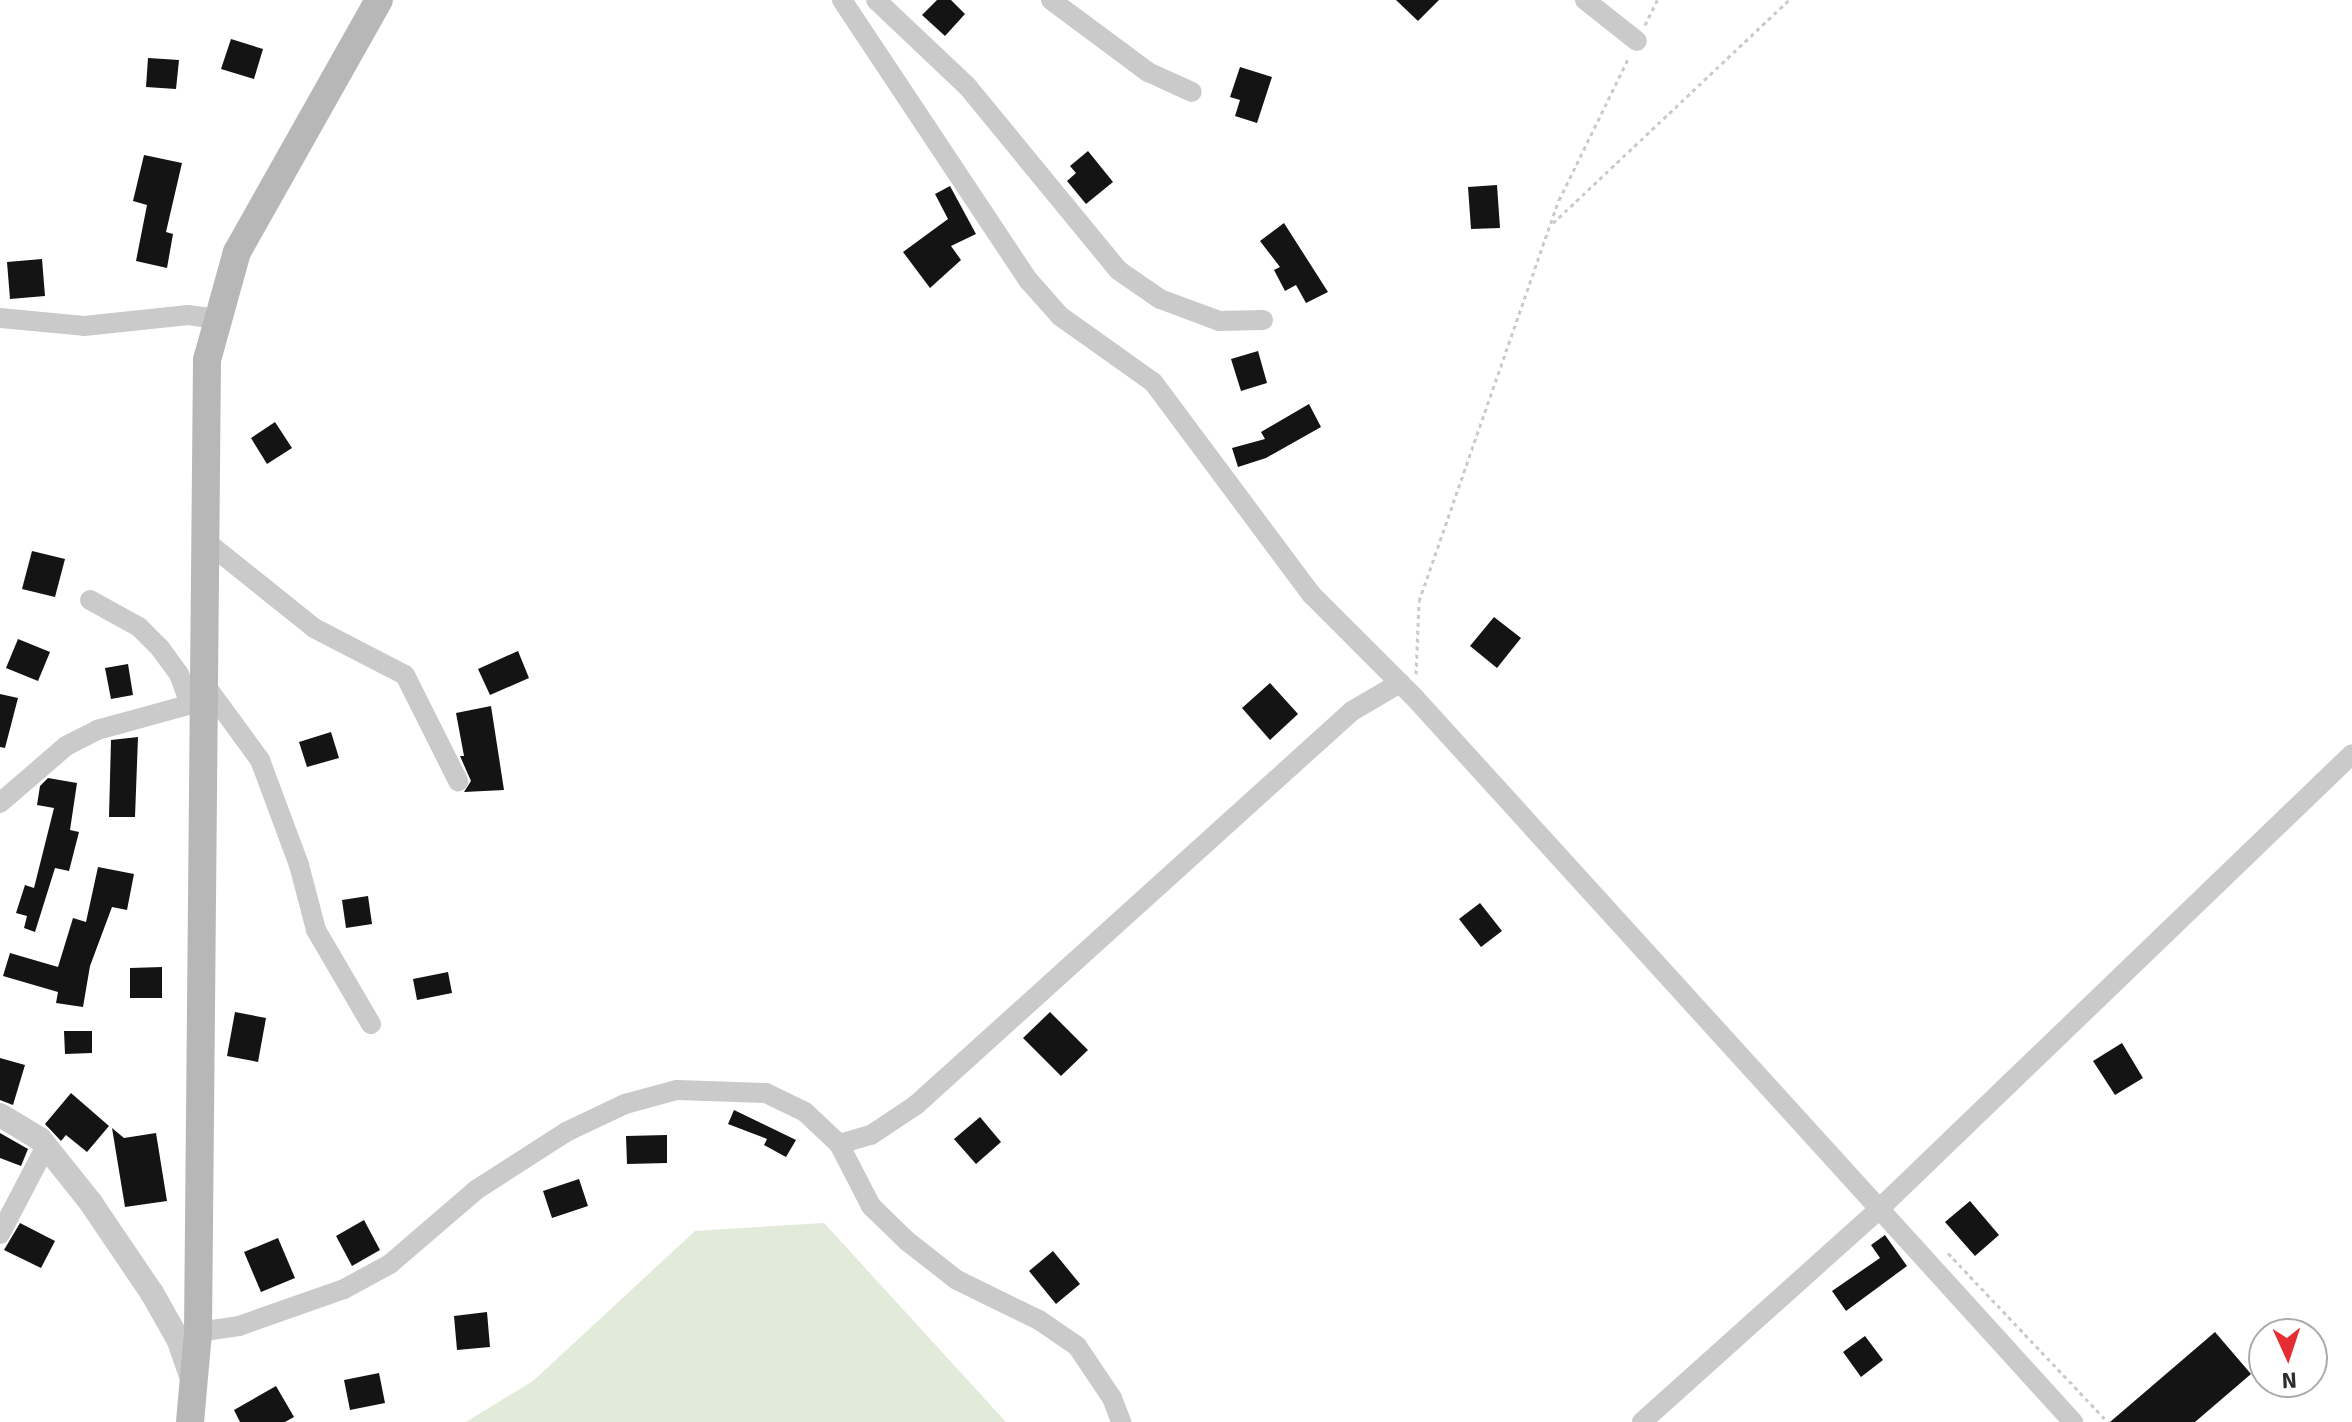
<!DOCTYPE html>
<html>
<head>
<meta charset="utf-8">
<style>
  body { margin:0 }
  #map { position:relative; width:2352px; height:1422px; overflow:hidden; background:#fff; font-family:Signika,sans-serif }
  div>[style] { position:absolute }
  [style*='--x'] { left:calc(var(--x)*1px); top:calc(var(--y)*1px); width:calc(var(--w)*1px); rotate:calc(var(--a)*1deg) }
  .green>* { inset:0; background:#e2eada }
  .building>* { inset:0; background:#141414 }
  .path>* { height:3px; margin-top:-1.5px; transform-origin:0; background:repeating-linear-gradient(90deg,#cacaca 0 4px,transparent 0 8px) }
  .minor>* { height:20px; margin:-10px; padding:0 10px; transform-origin:10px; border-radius:10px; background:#cacaca }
  .tertiary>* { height:24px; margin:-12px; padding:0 12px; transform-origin:12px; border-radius:12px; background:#cacaca }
  .secondary>* { height:28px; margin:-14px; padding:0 14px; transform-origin:14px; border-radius:14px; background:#b7b7b7 }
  span { translate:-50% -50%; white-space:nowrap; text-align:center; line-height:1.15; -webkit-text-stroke:8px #fff; paint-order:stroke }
  .north { position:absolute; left:2248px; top:1318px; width:80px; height:80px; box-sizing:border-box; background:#fff; border:2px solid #ababab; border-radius:50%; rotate:177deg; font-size:22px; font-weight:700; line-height:32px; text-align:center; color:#2d2d2d }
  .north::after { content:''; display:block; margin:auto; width:28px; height:36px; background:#e52d34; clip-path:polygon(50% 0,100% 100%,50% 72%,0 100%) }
</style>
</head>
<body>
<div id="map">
  <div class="green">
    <div style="clip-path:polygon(824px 1223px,1006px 1422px,466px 1422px,533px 1381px,695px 1231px)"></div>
  </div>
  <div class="building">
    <div style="clip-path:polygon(937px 0,951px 0,965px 14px,945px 36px,922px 15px)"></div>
    <div style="clip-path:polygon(1396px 0,1439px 0,1418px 21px)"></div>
    <div style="clip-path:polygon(231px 39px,263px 49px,254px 79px,221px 69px)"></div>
    <div style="clip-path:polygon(148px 58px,179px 60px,176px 89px,146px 87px)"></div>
    <div style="clip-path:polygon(1240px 67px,1272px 77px,1257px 123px,1235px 116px,1240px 100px,1230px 97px)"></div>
    <div style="clip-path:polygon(1088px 151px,1113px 182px,1086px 204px,1067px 181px,1076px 173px,1070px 166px)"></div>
    <div style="clip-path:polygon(144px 155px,182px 163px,166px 232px,173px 234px,167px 268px,136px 261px,147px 205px,133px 201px)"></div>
    <div style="clip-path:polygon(1497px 185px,1500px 228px,1471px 229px,1468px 187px)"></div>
    <div style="clip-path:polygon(950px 186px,976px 234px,951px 246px,961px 260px,930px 288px,903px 252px,948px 219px,935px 194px)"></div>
    <div style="clip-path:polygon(1284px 223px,1328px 292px,1306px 303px,1296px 285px,1285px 291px,1274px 270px,1280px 267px,1260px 241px)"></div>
    <div style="clip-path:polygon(42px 259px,45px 296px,10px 299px,7px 262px)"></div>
    <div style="clip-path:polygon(1258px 351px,1267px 383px,1241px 391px,1231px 359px)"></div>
    <div style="clip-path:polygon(1309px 404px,1321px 427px,1266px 458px,1238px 467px,1232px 448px,1265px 439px,1261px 432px)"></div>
    <div style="clip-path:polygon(275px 422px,292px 448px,267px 464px,251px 438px)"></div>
    <div style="clip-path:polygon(32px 551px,65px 559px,55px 597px,22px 589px)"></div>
    <div style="clip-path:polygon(1494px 617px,1521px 638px,1497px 668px,1470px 646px)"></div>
    <div style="clip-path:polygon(18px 639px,50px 652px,38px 681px,6px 668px)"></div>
    <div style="clip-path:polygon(518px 651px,529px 678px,490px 695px,478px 669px)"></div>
    <div style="clip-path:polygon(128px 664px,133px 695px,111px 699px,105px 668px)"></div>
    <div style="clip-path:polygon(1270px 683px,1298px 714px,1270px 740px,1242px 708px)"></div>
    <div style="clip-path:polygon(0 694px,18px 698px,5px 748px,0 747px)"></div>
    <div style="clip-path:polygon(491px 706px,504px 790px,464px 792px,471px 781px,460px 756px,464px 756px,456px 713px)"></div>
    <div style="clip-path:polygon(331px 732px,339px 758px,307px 767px,299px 742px)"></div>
    <div style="clip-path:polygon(138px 737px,135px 817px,109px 817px,111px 740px)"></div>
    <div style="clip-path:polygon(48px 778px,77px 783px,70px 830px,79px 832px,69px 871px,55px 868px,35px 932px,24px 928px,27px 916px,16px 913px,25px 885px,34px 888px,54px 808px,37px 805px,40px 786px)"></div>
    <div style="clip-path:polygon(98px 867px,134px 874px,127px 910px,112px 907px,90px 966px,83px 1007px,56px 1003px,58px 992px,3px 976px,10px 953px,58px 967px,73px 918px,86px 922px)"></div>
    <div style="clip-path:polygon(368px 896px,372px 924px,346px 928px,342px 900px)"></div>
    <div style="clip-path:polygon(1480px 903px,1502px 931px,1481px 947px,1459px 919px)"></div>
    <div style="clip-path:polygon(162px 967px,162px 998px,130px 998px,130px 968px)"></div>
    <div style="clip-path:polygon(448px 972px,452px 993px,417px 1000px,413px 979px)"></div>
    <div style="clip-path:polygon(235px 1012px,266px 1018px,258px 1062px,227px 1056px)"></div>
    <div style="clip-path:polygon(1050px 1012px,1088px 1050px,1061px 1076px,1023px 1038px)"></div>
    <div style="clip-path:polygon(64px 1031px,92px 1031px,92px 1053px,65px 1054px)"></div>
    <div style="clip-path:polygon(2122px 1043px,2143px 1078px,2115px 1095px,2093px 1061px)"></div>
    <div style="clip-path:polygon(0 1058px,25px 1065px,13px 1105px,0 1100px)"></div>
    <div style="clip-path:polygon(71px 1093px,109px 1126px,87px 1152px,66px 1135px,61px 1141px,45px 1124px)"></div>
    <div style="clip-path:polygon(734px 1110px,796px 1140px,786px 1157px,764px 1145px,767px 1139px,728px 1124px)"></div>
    <div style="clip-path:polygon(980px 1117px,1001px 1142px,976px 1164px,954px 1139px)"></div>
    <div style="clip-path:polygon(112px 1128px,124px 1138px,156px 1133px,167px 1201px,125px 1207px)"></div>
    <div style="clip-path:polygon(0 1133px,28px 1149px,21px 1166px,0 1158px)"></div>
    <div style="clip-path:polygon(667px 1135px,667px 1163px,627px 1164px,626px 1136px)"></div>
    <div style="clip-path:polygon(579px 1179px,588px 1206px,552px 1218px,543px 1191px)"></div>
    <div style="clip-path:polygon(1970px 1201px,1999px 1235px,1975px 1256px,1945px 1222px)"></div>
    <div style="clip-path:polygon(364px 1220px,380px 1250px,352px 1266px,336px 1236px)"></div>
    <div style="clip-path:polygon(20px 1223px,55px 1241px,41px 1268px,4px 1250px)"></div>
    <div style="clip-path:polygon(1885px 1235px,1907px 1266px,1846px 1311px,1832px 1291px,1880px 1258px,1871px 1245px)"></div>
    <div style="clip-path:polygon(278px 1238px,295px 1278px,261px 1292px,244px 1252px)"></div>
    <div style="clip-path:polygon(1053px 1251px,1080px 1284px,1056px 1304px,1029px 1271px)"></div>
    <div style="clip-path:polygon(487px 1312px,490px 1347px,457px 1350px,454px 1316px)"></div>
    <div style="clip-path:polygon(2215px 1332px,2251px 1374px,2195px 1422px,2110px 1422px)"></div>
    <div style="clip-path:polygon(1865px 1336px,1883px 1360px,1861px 1377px,1843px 1352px)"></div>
    <div style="clip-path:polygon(379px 1373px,385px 1403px,350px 1410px,344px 1380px)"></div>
    <div style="clip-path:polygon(276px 1386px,294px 1417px,285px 1422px,240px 1422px,234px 1410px)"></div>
  </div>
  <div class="path">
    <div style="--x:1645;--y:25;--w:28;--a:-64"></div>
    <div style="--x:1553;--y:223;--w:325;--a:-43.4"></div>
    <div style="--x:1416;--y:674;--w:73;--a:-87.6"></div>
    <div style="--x:1419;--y:601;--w:425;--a:-70.8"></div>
    <div style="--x:1559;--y:200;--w:159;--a:-63.9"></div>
    <div style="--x:1948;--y:1253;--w:233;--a:46.6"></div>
  </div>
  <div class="minor">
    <div style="--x:842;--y:0;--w:338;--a:56.4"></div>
    <div style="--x:1029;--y:281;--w:47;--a:48.5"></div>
    <div style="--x:1060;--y:316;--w:114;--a:35.4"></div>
    <div style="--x:1153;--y:382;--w:266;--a:53.3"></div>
    <div style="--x:1312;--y:595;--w:144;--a:45"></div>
    <div style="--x:1414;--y:697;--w:980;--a:47.73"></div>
    <div style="--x:876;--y:0;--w:125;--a:43.4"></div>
    <div style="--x:967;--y:86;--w:238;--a:50.6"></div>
    <div style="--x:1118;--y:270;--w:51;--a:34.6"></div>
    <div style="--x:1160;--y:299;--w:63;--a:20.4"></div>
    <div style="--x:1219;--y:321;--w:44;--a:-1.3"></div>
    <div style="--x:1051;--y:0;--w:121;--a:36.6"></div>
    <div style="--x:1148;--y:72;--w:48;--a:24.4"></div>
    <div style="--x:1585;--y:0;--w:66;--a:38.3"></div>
    <div style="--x:0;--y:318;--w:84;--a:5.4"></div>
    <div style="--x:84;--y:326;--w:105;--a:-6"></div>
    <div style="--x:188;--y:315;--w:27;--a:8"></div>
    <div style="--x:203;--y:539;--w:142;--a:38.7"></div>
    <div style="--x:314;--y:628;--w:102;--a:27.3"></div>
    <div style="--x:405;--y:675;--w:119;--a:63.4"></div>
    <div style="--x:90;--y:600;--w:56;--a:28.9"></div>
    <div style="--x:139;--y:627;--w:30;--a:45"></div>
    <div style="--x:160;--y:648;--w:32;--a:54"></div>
    <div style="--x:179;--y:674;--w:32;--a:70"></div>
    <div style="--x:203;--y:682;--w:97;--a:53.8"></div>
    <div style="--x:260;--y:760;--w:112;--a:69.6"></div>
    <div style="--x:299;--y:865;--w:67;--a:75.3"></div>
    <div style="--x:316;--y:930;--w:109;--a:59.7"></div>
    <div style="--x:0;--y:803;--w:87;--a:-40.8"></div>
    <div style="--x:66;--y:746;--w:35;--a:-27"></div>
    <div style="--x:97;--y:730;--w:110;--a:-15.3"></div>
    <div style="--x:839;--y:1144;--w:33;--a:-16"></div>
    <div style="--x:871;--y:1135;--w:54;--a:-33.7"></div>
    <div style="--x:916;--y:1105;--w:588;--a:-42.1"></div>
    <div style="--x:1352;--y:711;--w:56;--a:-30.3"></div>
    <div style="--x:0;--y:1234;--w:99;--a:-62.4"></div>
    <div style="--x:198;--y:1332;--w:41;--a:-8.3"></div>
    <div style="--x:239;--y:1326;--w:111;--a:-19.4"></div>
    <div style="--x:344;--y:1289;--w:52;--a:-28.5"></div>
    <div style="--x:390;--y:1264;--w:113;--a:-40.7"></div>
    <div style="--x:476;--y:1190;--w:107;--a:-32.8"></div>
    <div style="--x:566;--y:1132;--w:65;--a:-25.4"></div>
    <div style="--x:625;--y:1104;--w:54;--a:-15.1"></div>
    <div style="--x:677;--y:1090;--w:89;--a:1.9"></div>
    <div style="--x:766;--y:1093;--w:43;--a:26"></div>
    <div style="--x:805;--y:1112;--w:47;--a:43.3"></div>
    <div style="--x:839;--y:1144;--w:70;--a:62.7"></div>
    <div style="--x:871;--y:1206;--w:50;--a:44.2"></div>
    <div style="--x:907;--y:1241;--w:63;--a:38"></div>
    <div style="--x:957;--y:1280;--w:91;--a:26"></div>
    <div style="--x:1039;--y:1320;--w:46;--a:34.4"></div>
    <div style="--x:1077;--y:1346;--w:63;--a:56.1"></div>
    <div style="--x:1112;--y:1398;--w:26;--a:69"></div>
    <div style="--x:1642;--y:1422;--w:316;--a:-41.9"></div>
    <div style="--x:1877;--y:1211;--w:659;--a:-43.89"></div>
  </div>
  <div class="tertiary">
    <div style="--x:0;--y:1115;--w:47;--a:31"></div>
    <div style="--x:40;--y:1139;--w:82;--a:51.4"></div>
    <div style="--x:91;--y:1203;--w:109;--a:55.9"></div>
    <div style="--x:152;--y:1293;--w:55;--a:60.6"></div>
    <div style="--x:179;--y:1341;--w:43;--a:71.1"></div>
  </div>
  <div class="secondary">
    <div style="--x:190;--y:1422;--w:90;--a:-84.9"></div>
    <div style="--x:198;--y:1332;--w:972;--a:-89.47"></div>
    <div style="--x:207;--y:360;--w:112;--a:-74.5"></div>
    <div style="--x:237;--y:252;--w:289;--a:-60.6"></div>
  </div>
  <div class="north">N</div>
</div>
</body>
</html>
